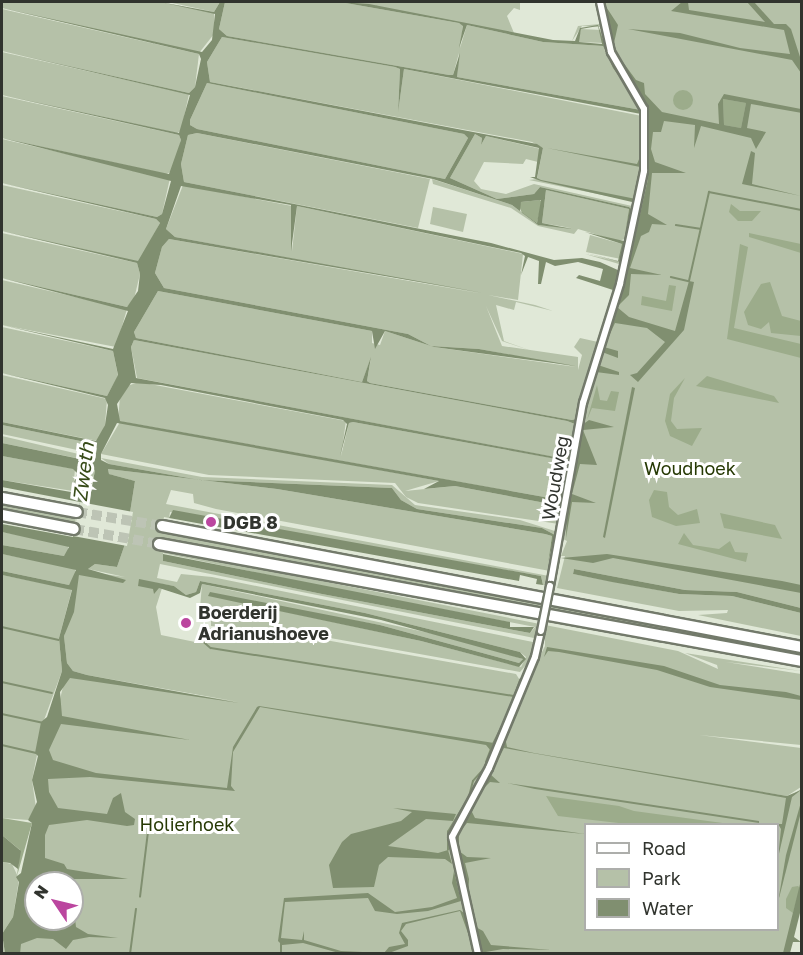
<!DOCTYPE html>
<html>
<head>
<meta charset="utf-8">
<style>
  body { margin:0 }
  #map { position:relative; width:803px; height:955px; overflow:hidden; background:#e0e8d7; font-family:"Golos Text",sans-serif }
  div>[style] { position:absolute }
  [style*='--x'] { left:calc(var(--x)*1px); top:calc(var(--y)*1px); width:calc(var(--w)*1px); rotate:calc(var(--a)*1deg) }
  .green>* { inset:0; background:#b5c1a8 }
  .forest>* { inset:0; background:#9cac8b }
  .round { border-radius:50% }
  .water>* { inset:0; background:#808f70 }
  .pier>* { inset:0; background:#e0e8d7 }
  .stream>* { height:1.5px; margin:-0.75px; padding:0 0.75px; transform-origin:0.75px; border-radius:0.75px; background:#808f70 }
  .highway-tunnel>* { height:10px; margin-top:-5px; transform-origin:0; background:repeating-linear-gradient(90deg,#bdc4b5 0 10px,transparent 0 15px) }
  .roads { filter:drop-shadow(2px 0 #737a6b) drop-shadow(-2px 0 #737a6b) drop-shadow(0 2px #737a6b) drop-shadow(0 -2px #737a6b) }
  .street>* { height:6px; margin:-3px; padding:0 3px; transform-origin:3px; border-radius:3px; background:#fff }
  .highway>* { height:10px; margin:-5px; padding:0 5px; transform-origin:5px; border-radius:5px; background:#fff }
  .bridges { filter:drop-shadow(2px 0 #737a6b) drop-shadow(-2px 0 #737a6b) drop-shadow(0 2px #737a6b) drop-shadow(0 -2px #737a6b) }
  .street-bridge>* { height:6px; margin:-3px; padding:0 3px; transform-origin:3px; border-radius:3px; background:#fff }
  .dots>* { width:16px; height:16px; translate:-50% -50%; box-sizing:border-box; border:3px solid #fff; border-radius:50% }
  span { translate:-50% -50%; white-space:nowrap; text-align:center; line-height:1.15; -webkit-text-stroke:6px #fff; paint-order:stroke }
  .park-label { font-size:18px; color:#263904 }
  .street-label { font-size:18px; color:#31342e }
  .poi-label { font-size:18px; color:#31342e; font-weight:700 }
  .left { translate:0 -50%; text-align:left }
  .water-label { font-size:20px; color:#374b18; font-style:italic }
  .frame { position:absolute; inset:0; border:3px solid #31342e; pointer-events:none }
  .legend { position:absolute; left:584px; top:823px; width:195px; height:108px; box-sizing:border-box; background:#fff; border:2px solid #adaeab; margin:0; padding:8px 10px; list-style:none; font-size:18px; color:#31342e }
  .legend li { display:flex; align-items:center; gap:12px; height:30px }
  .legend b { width:30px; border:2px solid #adaeab }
  .north { position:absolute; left:24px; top:871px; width:60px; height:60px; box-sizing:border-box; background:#fff; border:2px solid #adaeab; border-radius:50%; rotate:305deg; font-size:16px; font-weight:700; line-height:24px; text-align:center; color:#31342e }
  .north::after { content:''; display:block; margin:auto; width:21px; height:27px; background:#bb469f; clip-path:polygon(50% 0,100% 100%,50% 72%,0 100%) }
</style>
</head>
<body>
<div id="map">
  <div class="green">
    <div style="clip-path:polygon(2px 2px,160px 2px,214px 13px,214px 34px,199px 53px,2px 8px)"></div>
    <div style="clip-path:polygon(168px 2px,220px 2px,214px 12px)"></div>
    <div style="clip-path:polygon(225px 2px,340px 2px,459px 23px,463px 25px,460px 48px,467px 25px,543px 42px,603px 46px,609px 60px,639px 104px,604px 43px,578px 42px,581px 29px,601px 30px,600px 27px,582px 26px,572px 41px,578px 26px,600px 24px,612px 57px,638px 98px,644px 113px,644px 162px,637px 202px,529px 180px,537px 179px,543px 148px,532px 142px,210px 82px,207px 62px,222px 37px,395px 67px,400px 69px,398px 113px,404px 69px,642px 116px,641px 110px,457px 77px,459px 53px,453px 75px,449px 75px,227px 36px,219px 29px)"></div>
    <div style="clip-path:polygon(347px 2px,520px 2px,520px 10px,514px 8px,507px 16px,514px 33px)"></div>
    <div style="clip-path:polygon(604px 2px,801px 2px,801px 608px,737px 592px,685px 590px,574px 569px,573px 574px,679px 594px,732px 596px,801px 613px,801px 636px,698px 615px,727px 613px,728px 610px,679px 611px,557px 588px,565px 556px,561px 556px,567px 541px,561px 538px,567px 498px,572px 492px,587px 404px,601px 350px,625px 285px,650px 165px,651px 109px,615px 54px)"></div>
    <div style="clip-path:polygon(2px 9px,199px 54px,195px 87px,189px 93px,2px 51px)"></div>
    <div style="clip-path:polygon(2px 52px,189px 94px,181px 131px,177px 133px,2px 95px)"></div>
    <div style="clip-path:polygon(207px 83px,464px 134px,468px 138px,445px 179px,197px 129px,190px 125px,190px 120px)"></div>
    <div style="clip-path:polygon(2px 96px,179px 135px,181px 140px,173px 171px,166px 174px,2px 138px)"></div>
    <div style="clip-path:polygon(197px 133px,430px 179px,418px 228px,184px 182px,181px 164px,188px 135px)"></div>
    <div style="clip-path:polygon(475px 134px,482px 138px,481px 145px,486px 136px,541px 149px,538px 162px,526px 159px,523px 164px,484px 162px,474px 181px,481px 189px,506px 194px,534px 184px,632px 206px,635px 208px,623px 261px,619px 264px,585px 254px,621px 262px,633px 214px,629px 207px,540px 187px,534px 194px,497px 199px,450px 178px)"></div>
    <div style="clip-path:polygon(2px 139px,170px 178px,162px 214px,157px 217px,2px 183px)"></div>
    <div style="clip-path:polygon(432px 179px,512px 205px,538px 225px,571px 228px,542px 223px,546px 190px,629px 209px,625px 239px,618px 241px,578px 229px,574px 234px,538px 226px,511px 208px,433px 184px)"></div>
    <div style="clip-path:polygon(2px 185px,156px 219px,160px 223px,139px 262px,2px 231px)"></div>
    <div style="clip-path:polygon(183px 185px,292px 206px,292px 251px,297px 206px,523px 254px,518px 300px,488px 295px,535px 305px,553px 311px,516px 302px,514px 310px,496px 305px,504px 341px,532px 351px,502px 341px,486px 306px,502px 346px,578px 357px,578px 370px,582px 355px,574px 347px,580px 338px,598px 342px,559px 524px,418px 503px,406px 497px,395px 483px,209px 475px,101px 454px,120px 422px,439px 481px,405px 491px,455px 486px,556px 505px,555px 520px,559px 520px,570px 460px,137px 378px,131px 347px,134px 340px,567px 421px,575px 424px,572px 451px,586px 378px,576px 419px,572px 420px,370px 383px,367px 381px,371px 358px,362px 382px,136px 338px,134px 332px,158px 291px,372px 331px,372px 343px,380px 345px,385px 331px,434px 347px,576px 367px,479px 349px,431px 346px,408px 334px,164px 288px,155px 273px,162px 247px,169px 239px,484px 294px,175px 237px,166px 229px)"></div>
    <div style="clip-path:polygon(433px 207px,467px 214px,463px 232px,430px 224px)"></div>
    <div style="clip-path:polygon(2px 233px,137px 263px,140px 274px,134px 299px,127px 307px,2px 278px)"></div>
    <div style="clip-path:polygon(590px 235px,622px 244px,621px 259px,586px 252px)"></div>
    <div style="clip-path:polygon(2px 280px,127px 309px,116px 347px,2px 325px)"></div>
    <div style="clip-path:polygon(2px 327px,113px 351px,118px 376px,107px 396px,2px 373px)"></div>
    <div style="clip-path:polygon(2px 375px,107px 399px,105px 425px,98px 441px,2px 422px)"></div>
    <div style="clip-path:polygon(139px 382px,346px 421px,341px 456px,349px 423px,353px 422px,568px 461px,561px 500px,118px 421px,120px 396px,127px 386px)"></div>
    <div style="clip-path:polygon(2px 425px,90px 443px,97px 447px,96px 454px,2px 434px)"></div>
    <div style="clip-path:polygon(2px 436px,87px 456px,86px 460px,2px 443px)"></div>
    <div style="clip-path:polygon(2px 456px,75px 469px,73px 491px,2px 480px)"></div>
    <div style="clip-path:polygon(evenodd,101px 458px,202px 477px,392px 485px,415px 505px,520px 520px,558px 532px,550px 571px,216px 509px,194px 503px,193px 494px,171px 490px,166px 504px,549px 576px,547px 586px,543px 585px,541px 576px,170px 512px,169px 518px,164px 517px,161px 533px,801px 653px,158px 549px,678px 651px,718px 669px,717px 665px,685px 653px,801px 671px,726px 662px,801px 674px,801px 745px,699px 735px,801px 748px,801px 787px,787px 796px,696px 781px,789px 797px,801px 789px,801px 891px,785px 953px,13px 954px,43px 771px,66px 674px,239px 702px,87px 675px,73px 671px,67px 663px,64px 636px,79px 574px,83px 571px,125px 577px,88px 569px,95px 564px,117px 567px,125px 544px,135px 481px,109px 474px,108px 469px,277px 489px,545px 534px,552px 536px,548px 563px,555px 535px,542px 528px,417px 509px,401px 500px,392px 488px,200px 480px,109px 464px,101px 458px,163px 553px,316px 585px,535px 627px,530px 633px,322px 594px,163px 561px,163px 553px,101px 458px,160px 564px,534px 638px,539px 627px,545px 628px,545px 646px,495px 747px,521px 682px,516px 674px,275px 631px,201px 628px,200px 643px,161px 635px,156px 607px,163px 585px,139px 580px,174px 586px,186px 595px,196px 592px,200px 581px,365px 613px,520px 652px,526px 657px,521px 667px,421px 641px,207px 595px,380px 625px,519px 663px,523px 659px,462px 640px,202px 584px,200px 608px,211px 609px,211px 626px,280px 629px,520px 672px,532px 658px,533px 642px,212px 577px,181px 574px,177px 582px,157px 578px,160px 564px,101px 458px,586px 824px,778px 824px,778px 930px,586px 930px,586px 824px,101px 458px,36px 883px,72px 883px,72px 919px,36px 919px,36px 883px)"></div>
    <div style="clip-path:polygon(84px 468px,95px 470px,89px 498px,80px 495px)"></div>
    <div style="clip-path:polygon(2px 504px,76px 517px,75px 524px,2px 511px)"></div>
    <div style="clip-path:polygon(2px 532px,68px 544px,68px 554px,64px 556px,2px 545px)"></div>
    <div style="clip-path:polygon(2px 554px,74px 568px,76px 572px,69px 585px,2px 571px)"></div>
    <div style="clip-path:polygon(2px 575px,72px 589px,59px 638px,62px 671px,44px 720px,32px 780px,36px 808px,28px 820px,2px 818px)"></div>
    <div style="clip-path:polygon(2px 862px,12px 864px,19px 879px,13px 917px,2px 934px,5px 953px,2px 954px)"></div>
  </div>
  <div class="forest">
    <div class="round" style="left:673px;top:90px;width:20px;height:20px"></div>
    <div style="clip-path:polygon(723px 99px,746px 103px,741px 128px,724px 125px)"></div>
    <div style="clip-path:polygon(540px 200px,542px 202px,537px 223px,522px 213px,519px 206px,521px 202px)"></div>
    <div style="clip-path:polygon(731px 204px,740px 211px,761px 211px,752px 221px,738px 221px,729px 212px)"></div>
    <div style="clip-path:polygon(749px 233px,801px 244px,801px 253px,749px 237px)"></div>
    <div style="clip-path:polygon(740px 244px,748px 247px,734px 328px,801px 344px,801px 358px,727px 339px)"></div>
    <div style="clip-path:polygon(770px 282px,782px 316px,801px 321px,801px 336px,771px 333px,769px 322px,761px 329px,748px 325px,744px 312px,761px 284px)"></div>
    <div style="clip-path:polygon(669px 285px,676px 286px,672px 311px,641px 305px,642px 296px,666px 301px)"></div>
    <div style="clip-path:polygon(707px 376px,774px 396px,779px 403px,696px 386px)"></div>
    <div style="clip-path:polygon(685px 378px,674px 398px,671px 421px,677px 429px,702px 428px,692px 446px,670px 436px,665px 421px,670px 394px)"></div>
    <div style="clip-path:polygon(597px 385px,600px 400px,607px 401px,611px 391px,619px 392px,615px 411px,592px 408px,587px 420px)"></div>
    <div style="clip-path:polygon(654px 490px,667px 492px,669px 507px,678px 515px,697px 509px,700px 523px,676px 526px,652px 517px,649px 500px)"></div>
    <div style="clip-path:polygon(720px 513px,775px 525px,782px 539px,724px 528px)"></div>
    <div style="clip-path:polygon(684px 533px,693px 545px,719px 549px,730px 541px,735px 552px,748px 553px,746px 562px,678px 544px)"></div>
    <div style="clip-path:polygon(546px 796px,619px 806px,634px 811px,730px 824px,627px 824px,558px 816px)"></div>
    <div style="clip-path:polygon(2px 818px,32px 823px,17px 876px,20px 850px,2px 835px)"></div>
    <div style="clip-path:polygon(798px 886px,800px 888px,793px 913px,786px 908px,786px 899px,792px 887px)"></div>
  </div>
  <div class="water">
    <div style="clip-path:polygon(evenodd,160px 2px,214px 12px,220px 2px,225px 2px,219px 29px,227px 36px,449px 75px,453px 75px,460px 53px,457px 77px,641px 110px,641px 114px,404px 69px,398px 113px,400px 69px,395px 67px,222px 37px,207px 62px,210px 82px,537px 144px,543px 148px,537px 178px,541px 180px,636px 199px,640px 167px,547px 148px,637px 164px,642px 152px,641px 174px,636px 201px,632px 202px,541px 181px,530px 177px,535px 177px,539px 148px,486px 136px,481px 145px,482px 138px,475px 134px,450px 178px,497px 199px,534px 194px,540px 187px,629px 207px,633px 211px,623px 257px,620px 262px,586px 253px,618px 261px,622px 244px,585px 232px,624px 241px,629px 209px,546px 190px,542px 223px,572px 229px,538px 225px,512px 205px,433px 179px,197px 133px,188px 135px,181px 164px,184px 182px,491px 243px,554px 260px,582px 258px,600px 262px,620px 271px,616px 287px,610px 300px,613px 290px,576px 278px,579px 275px,600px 281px,603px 269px,578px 262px,555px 266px,546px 262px,541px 284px,538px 284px,539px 261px,528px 257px,521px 275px,525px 256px,521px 253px,297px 206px,291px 251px,291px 205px,181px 186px,166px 229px,175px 237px,484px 293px,169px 239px,162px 247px,155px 273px,164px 288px,408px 334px,431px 346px,479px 349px,576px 366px,434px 347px,385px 331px,375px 349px,372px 331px,158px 291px,134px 332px,136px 338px,362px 382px,371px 357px,367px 381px,370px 383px,572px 420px,576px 419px,586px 378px,572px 451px,575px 424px,567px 421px,134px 340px,131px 347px,136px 378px,571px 460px,559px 518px,555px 520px,556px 505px,455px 486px,424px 489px,439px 481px,117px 423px,101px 454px,101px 460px,109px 464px,200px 480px,392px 488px,401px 500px,417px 509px,542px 528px,555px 535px,548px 563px,552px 536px,545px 534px,277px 489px,108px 469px,109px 474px,135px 481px,125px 544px,117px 567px,95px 564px,88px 569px,126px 580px,123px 583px,79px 575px,74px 612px,64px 636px,67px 663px,73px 671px,87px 675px,239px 703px,70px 678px,60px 692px,62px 716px,190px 740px,61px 724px,49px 750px,53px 760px,96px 773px,227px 788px,233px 747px,257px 707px,259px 706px,494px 743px,491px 751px,486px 745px,260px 707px,233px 752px,231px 786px,235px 791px,90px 777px,48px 779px,49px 792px,58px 808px,107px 814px,113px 798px,121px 793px,125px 812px,135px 819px,134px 825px,127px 826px,87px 820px,49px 825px,45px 835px,45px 858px,64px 864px,67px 869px,128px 879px,41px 879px,36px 883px,32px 905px,36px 919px,45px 929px,61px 928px,63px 919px,72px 919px,72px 893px,76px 927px,88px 934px,118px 938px,89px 937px,73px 940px,66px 949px,53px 939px,37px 938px,21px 944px,20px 954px,5px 953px,2px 934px,13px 917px,19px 882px,16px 877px,21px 873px,32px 823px,28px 820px,37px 802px,32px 780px,38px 756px,35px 753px,41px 722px,47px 717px,62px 671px,59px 638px,72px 590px,2px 575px,2px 571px,69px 585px,76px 570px,2px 554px,2px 545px,64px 556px,69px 547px,2px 532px,2px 524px,73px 537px,80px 502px,2px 487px,2px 480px,71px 492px,77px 473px,73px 469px,2px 456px,2px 443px,90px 461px,95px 459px,97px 448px,90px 443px,2px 425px,2px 422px,96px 441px,105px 425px,108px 405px,105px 398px,2px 373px,107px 396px,118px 375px,113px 351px,2px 325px,113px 349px,128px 311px,2px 278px,127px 307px,138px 291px,140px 274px,137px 263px,2px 231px,138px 261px,160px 223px,156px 219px,2px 183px,157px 217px,162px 214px,171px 181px,2px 138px,169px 174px,181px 140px,179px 135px,2px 95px,179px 133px,190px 95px,2px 51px,189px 93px,195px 87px,201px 59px,199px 54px,2px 8px,202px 52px,212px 40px,215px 14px,160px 2px,207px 83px,464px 134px,468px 138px,445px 179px,197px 129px,190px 125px,190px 120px,207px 83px,160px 2px,541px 200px,537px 223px,520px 211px,521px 202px,541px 200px,160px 2px,131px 383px,161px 385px,343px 420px,347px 424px,340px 456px,349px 423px,353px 422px,567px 461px,561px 500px,120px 421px,117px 404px,131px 383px,160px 2px,85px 468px,95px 470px,90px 498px,80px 495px,85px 468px)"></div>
    <div style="clip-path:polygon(evenodd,340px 2px,369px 4px,553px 40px,575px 41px,580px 28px,598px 25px,610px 60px,639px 104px,613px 68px,603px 46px,543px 42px,467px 25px,459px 48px,463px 26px,459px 23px,340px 2px,598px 26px,602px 44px,579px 42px,581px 29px,598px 26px)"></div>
    <div style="clip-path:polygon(evenodd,603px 2px,618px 25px,614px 43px,617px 54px,636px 80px,644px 83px,645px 94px,662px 112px,719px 124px,718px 104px,724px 94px,801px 109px,802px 113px,751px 104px,747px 128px,766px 132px,756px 149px,751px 138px,701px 126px,694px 148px,695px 125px,664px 121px,661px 132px,653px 132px,651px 149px,655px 162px,686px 173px,652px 173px,648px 214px,667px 225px,652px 224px,649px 232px,641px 236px,630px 268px,662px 275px,631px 274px,629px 295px,617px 307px,629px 317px,675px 331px,689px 281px,694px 282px,684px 330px,638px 382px,630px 375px,637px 373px,665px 342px,647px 328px,615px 323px,604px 347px,618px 351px,618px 358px,602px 352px,598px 365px,619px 372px,619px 375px,596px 372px,628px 268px,648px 179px,649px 149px,646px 103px,617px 60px,603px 2px,723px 99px,746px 103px,741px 128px,724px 125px,723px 99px)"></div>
    <div style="clip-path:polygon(682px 2px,688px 2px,689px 10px,765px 22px,747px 2px,754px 2px,774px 24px,786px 24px,791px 29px,801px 60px,801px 73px,792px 60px,628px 29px,680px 33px,740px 48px,790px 54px,784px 30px,671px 11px)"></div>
    <div style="clip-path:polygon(751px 151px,755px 153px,752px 184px,801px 196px,742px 184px)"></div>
    <div style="clip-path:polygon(632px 387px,635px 388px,605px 538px,603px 537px)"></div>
    <div style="clip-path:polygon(589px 420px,614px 427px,583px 430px,597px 465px,580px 464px,572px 494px,596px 503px,572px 502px,566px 538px,567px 505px,582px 425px)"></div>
    <div style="clip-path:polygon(173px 510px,541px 576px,543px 585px,536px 584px,537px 579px,520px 575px,519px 581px,169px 518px)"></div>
    <div style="clip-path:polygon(163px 554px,510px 622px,510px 627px,534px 627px,530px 633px,322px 594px,163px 561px)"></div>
    <div style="clip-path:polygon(607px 554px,782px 581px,801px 585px,801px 593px,613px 558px,593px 563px,561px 558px)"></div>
    <div style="clip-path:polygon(574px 569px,685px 590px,737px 592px,801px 608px,801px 613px,732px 596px,679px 594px,612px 582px,573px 574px)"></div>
    <div style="clip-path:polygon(139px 579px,174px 586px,186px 595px,196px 592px,200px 581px,365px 613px,520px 652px,526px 659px,519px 667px,421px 641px,208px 596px,210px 592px,380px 625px,519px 663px,523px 659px,381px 620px,202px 584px,200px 593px,190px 598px,159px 588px,154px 594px,153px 589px,138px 586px)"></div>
    <div style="clip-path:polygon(547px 647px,664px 666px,720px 685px,786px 692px,801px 696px,801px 700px,710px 687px,657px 670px,559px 652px,548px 651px,544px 657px)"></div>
    <div style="clip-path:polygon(505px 737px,507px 747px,534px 753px,787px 796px,801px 790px,792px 797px,778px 858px,781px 829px,778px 824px,767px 824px,782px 824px,786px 798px,504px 748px,495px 766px)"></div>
    <div style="clip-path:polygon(490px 774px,500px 783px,490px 782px,481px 791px,472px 812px,475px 818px,585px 834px,467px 823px,459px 833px,459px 851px,467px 857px,491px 858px,465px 863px,469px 879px,468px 901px,454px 840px)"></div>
    <div style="clip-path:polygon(507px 783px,535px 787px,759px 821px,759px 823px,535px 789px)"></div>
    <div style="clip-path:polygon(801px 802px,801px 812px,778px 902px,786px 855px)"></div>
    <div style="clip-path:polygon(393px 808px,456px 814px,453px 821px,426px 819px,388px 846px,438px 853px,448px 850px,452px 864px,445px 859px,388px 857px,379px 865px,374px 887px,333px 888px,329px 865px,342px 842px,351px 834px,401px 821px,412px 812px)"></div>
    <div style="clip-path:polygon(2px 835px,21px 851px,18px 869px,10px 863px,2px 862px)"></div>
    <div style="clip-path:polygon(454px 871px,461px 901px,428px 911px,397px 914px,375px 911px,368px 898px,285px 902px,281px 938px,302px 940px,304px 931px,304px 940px,341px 951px,384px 953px,389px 947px,405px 944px,399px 933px,402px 923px,460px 910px,464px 913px,475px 953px,460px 911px,406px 924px,401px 931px,408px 940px,408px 946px,389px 953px,339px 953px,303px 943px,282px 945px,278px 941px,284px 898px,368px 893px,395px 912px,432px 907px,457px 898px,452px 883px)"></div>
    <div style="clip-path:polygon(801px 880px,801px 909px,794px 937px,801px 942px,793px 942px,790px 953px,783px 953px)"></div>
    <div style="clip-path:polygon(474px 926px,483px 931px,491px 945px,551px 950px,503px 949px,480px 953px)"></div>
  </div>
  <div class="pier">
    <div style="clip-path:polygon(80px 502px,133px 512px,127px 546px,73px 536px)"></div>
  </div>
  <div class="stream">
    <div style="--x:676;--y:225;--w:24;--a:9"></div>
    <div style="--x:671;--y:277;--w:18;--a:13"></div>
    <div style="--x:689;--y:281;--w:91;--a:-77.3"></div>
    <div style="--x:709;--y:192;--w:95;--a:11"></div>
    <div style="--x:2;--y:627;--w:58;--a:12.8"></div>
    <div style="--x:204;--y:642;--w:9;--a:41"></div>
    <div style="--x:211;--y:648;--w:306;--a:9"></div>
    <div style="--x:2;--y:682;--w:51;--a:12.4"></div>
    <div style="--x:510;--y:708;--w:30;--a:-70"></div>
    <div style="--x:2;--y:714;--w:40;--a:12"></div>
    <div style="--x:493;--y:744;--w:31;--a:-63"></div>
    <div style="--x:2;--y:745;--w:35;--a:13"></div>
    <div style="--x:486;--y:762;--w:14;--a:-69"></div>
    <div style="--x:448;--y:850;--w:18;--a:-90"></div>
    <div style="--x:448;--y:832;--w:41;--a:-59"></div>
    <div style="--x:469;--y:797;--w:16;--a:-76"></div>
    <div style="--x:473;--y:781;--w:15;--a:-48"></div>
    <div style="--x:140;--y:897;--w:74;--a:-83"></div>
    <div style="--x:149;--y:824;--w:42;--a:6.8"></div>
    <div style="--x:130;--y:954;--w:45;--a:-82.4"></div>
    <div style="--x:281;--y:954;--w:10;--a:-90"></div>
  </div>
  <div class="highway-tunnel">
    <div style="--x:77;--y:512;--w:86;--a:9.4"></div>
    <div style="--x:74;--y:529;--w:86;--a:10"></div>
  </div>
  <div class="roads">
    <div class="street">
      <div style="--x:550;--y:586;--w:186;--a:-79.8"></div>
      <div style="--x:583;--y:403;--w:125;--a:-72.7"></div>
      <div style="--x:620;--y:284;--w:116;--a:-78"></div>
      <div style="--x:644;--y:171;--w:62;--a:-90"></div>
      <div style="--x:644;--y:109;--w:66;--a:-120.1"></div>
      <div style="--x:611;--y:52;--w:51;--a:-102.4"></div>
      <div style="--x:478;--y:954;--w:120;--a:-102.5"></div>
      <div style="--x:452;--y:837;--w:78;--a:-61.8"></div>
      <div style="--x:489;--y:768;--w:120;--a:-67.5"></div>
      <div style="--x:535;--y:657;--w:27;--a:-77"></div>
    </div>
    <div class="highway">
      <div style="--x:2;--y:498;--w:76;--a:10.6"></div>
      <div style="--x:2;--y:515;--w:73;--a:11"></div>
      <div style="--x:162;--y:526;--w:651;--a:10.71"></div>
      <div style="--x:159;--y:544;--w:654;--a:10.31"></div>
    </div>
  </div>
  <div class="bridges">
    <div class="street-bridge">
      <div style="--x:541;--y:631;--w:46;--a:-78.7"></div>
    </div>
  </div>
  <div class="dots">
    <div style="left:211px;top:522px;background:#bb469f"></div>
    <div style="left:186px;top:623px;background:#bb469f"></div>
  </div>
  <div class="park-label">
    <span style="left:690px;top:468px">Woudhoek</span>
    <span style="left:187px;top:824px">Holierhoek</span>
  </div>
  <div class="street-label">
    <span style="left:555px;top:478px;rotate:-80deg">Woudweg</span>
  </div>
  <div class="poi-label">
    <span class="left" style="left:223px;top:522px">DGB 8</span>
    <span class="left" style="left:198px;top:623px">Boerderij<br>Adrianushoeve</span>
  </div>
  <div class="water-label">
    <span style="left:83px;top:472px;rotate:-83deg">Zweth</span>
  </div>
  <div class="frame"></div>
  <ul class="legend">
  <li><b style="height:8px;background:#fff"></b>Road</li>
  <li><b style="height:16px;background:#b5c1a8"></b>Park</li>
  <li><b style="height:16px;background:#808f70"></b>Water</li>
  </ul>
  <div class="north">N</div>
</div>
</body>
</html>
